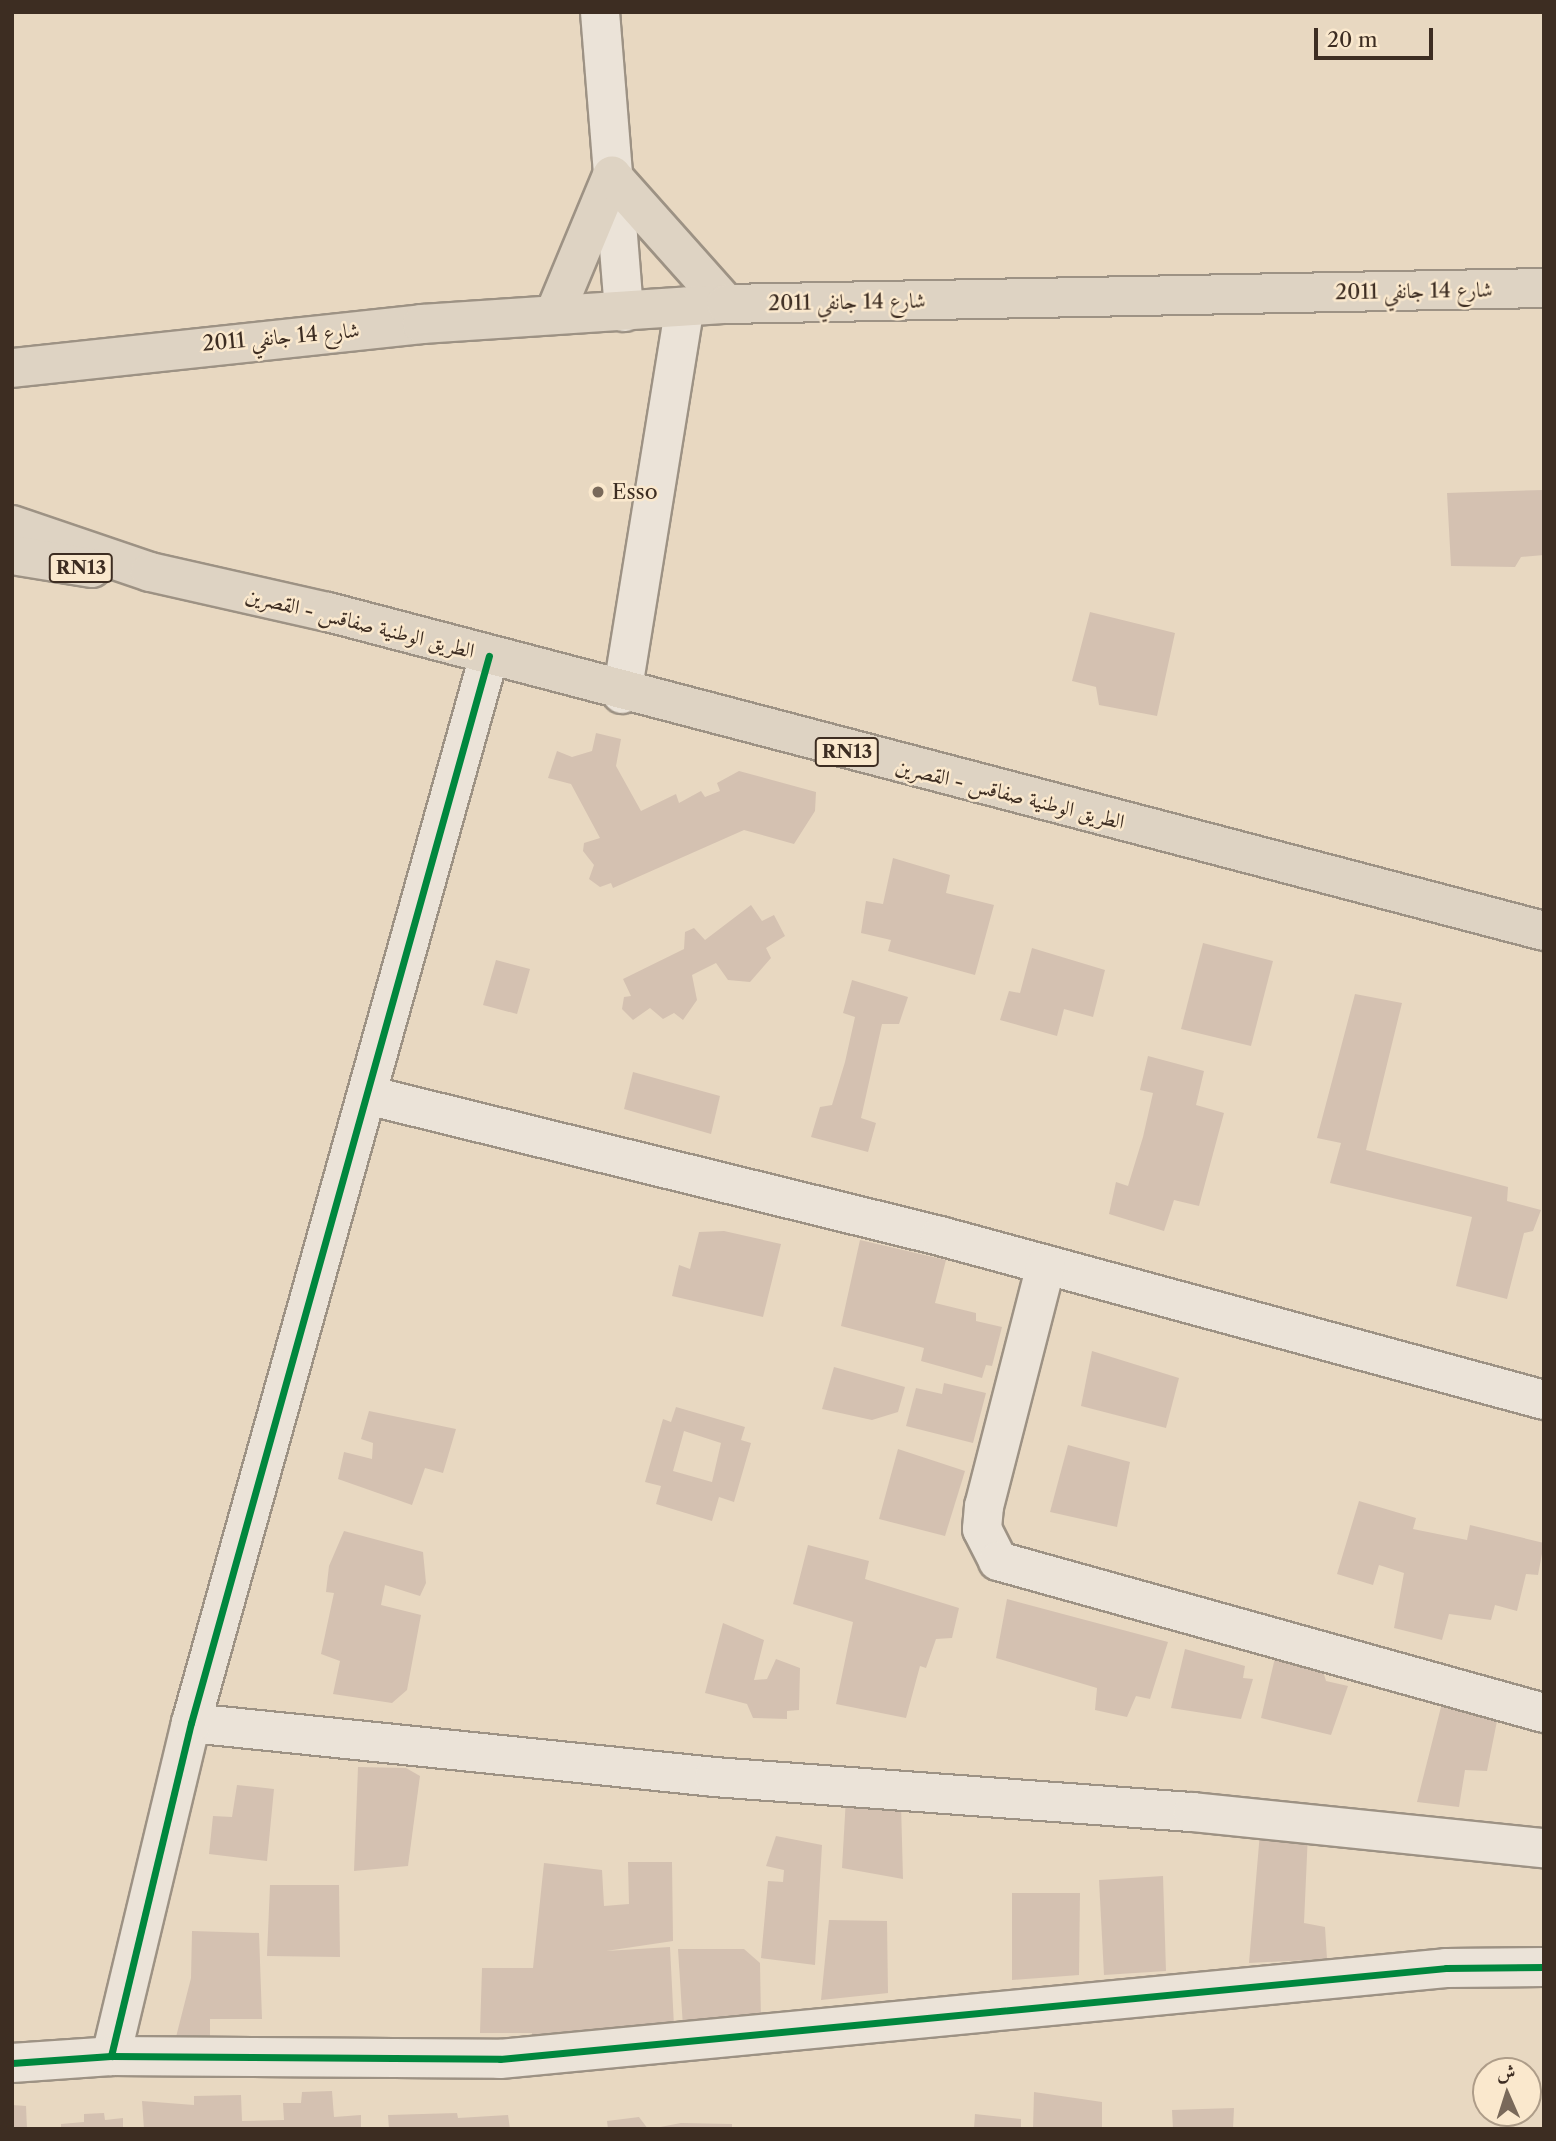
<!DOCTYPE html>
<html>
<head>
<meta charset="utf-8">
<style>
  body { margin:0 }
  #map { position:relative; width:1556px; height:2141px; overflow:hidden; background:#e8d8c1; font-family:"Libre Caslon Text",Amiri,serif }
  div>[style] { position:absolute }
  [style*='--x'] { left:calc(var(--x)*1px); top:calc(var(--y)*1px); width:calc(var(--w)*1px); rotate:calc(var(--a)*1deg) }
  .building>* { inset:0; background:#d4c1b1 }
  .roads { filter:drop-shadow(2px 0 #9d9284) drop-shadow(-2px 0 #9d9284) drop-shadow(0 2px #9d9284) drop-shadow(0 -2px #9d9284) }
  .minor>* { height:38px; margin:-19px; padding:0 19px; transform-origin:19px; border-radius:19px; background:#ebe3d8 }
  .major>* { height:38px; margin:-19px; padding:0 19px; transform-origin:19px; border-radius:19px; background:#ded3c3 }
  .cycleway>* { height:7px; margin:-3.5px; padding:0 3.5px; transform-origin:3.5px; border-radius:3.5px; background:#00873e }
  .dots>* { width:19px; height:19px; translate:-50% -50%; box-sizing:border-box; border:4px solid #fae8cd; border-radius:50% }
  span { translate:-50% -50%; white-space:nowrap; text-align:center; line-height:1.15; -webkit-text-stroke:5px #fae8cd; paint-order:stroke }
  .shield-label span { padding:2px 5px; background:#fae8cd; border:2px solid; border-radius:5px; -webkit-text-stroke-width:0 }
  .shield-label { font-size:19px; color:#3d2d22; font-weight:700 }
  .street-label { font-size:21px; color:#3d2d22 }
  .poi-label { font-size:21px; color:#3d2d22 }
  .left { translate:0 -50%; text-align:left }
  .frame { position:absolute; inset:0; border:14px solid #3d2d22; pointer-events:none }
  .north { position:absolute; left:1472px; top:2057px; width:70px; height:70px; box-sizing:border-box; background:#fae8cd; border:2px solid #ae9d89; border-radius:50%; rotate:357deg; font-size:19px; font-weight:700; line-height:28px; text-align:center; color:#3d2d22 }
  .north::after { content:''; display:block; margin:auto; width:24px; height:32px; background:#79695a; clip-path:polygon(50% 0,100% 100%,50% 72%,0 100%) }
  .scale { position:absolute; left:1314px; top:28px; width:119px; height:32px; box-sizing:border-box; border:4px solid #3d2d22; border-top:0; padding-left:9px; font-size:21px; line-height:24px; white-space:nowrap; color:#3d2d22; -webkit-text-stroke:5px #fae8cd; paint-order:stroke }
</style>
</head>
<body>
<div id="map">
  <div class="building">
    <div style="clip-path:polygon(1544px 490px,1544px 555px,1521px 557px,1515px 567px,1451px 566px,1447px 493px)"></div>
    <div style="clip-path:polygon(1090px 612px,1175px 633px,1157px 716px,1099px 705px,1096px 687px,1072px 681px)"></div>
    <div style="clip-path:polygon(596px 733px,621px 739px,616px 766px,641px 811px,676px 794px,679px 803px,701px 791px,705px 797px,720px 791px,717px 783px,739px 771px,816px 792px,815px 811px,794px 844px,744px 830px,613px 888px,611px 883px,600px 887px,589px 879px,594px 865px,583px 851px,584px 843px,600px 838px,571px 784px,548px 778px,557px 751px,572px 757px,592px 751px)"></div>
    <div style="clip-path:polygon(893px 858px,950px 875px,946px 893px,994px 905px,975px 975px,888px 951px,891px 940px,861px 933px,866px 901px,883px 904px)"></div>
    <div style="clip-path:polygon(751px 905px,762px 921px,774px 915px,785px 936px,766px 948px,771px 958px,750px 982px,728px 980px,716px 963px,692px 975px,697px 1000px,683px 1020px,674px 1013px,663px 1019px,650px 1008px,633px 1020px,622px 1009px,624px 997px,631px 996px,623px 979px,684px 949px,685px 932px,694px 928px,705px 940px)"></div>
    <div style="clip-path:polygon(1203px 943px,1273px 961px,1251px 1046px,1181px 1029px)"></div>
    <div style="clip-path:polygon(1032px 948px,1105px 970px,1093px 1017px,1064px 1009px,1057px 1036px,1000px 1020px,1009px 991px,1020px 993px)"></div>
    <div style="clip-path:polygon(496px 960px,530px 969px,517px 1014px,483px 1005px)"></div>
    <div style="clip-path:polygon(852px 980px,908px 997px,899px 1024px,882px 1024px,861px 1118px,876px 1123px,868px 1152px,811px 1137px,820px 1107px,832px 1105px,845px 1062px,855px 1017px,843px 1013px)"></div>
    <div style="clip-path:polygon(1355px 994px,1402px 1003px,1366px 1150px,1508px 1187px,1507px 1201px,1541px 1210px,1533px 1231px,1524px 1233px,1507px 1299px,1456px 1286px,1472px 1217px,1330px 1183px,1341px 1143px,1317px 1138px)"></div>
    <div style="clip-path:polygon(1148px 1056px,1204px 1071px,1196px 1105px,1224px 1113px,1199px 1206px,1174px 1200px,1164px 1231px,1109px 1214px,1116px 1182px,1128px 1186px,1143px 1137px,1153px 1093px,1140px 1090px)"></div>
    <div style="clip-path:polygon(633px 1072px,720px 1096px,711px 1134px,624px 1109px)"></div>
    <div style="clip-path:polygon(724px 1231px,781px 1244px,763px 1317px,672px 1296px,679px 1265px,690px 1269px,699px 1232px)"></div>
    <div style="clip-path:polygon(860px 1240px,946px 1260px,935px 1303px,976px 1313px,976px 1321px,1002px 1327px,992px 1366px,986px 1365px,982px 1378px,921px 1361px,924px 1348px,841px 1326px)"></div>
    <div style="clip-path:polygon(1092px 1351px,1179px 1378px,1166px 1428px,1081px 1406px)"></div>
    <div style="clip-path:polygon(834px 1367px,905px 1387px,898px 1412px,872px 1420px,822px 1409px)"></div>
    <div style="clip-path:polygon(944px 1383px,986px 1393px,973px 1443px,906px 1426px,916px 1388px,942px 1394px)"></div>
    <div style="clip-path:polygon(evenodd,676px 1407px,745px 1427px,741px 1440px,751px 1443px,734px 1502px,719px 1497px,712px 1521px,656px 1504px,661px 1486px,645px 1482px,663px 1419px,671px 1422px,676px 1407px,684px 1431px,721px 1443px,712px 1482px,673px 1471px,684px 1431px)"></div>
    <div style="clip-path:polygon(369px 1411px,456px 1429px,443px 1473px,425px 1468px,412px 1505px,338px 1479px,344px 1452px,372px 1459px,373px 1443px,361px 1439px)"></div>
    <div style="clip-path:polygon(1068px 1445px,1130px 1462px,1117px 1527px,1050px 1512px)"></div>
    <div style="clip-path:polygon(898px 1449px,965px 1471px,945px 1536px,879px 1519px)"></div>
    <div style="clip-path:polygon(1359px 1501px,1416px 1518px,1413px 1529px,1467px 1540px,1470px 1525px,1544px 1543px,1538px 1575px,1526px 1574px,1517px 1611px,1495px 1605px,1491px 1620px,1449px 1614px,1442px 1640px,1394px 1628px,1404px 1573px,1379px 1565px,1373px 1585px,1337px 1574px)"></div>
    <div style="clip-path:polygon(344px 1531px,423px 1552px,426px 1583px,420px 1596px,385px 1585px,381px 1605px,421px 1615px,407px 1690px,392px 1703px,333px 1694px,340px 1661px,321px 1654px,334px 1593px,326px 1592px,329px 1566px)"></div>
    <div style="clip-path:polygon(808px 1545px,869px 1561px,865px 1579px,959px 1608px,952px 1638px,936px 1639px,926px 1668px,920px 1666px,906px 1718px,836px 1704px,853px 1622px,793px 1604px)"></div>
    <div style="clip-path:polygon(1007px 1599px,1168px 1642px,1150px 1699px,1136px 1696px,1127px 1717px,1095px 1710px,1097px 1688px,996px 1658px)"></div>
    <div style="clip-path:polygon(723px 1623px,764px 1640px,754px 1680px,767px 1679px,776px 1659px,800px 1668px,799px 1710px,787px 1711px,787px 1719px,753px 1718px,747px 1704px,705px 1693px)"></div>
    <div style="clip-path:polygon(1185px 1649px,1245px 1666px,1243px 1678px,1253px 1679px,1241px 1719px,1171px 1708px)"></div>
    <div style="clip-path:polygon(1277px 1649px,1320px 1661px,1326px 1681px,1348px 1686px,1331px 1735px,1261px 1718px)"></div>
    <div style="clip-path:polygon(1444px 1695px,1500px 1706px,1487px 1771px,1465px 1770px,1459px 1807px,1417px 1802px)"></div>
    <div style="clip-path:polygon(358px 1767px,406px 1768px,420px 1776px,408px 1866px,354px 1871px)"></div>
    <div style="clip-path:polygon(237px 1785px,274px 1789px,267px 1861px,209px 1854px,213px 1816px,232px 1817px)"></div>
    <div style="clip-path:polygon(846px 1798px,901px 1804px,903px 1879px,842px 1868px)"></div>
    <div style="clip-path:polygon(1260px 1832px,1308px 1833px,1304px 1923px,1325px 1927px,1327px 1959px,1249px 1963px)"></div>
    <div style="clip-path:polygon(776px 1836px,822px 1845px,815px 1965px,761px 1958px,768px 1881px,783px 1882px,784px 1870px,766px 1866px)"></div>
    <div style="clip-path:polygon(628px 1862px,672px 1862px,673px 1941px,606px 1951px,670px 1947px,674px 2026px,532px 2039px,532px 2033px,480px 2033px,482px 1968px,533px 1968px,544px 1863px,602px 1870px,604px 1906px,629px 1904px)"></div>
    <div style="clip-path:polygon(1163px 1876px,1166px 1971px,1104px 1975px,1099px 1880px)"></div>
    <div style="clip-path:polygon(270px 1885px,339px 1885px,340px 1957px,267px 1956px)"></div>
    <div style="clip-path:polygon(1012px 1893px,1080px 1893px,1079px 1975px,1012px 1980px)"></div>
    <div style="clip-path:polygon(829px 1920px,887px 1921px,888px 1993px,821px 2000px)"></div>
    <div style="clip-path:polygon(192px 1931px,259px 1933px,262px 2019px,210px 2019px,210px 2042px,175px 2041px,191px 1978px)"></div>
    <div style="clip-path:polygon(678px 1949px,744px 1949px,760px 1963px,761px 2021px,683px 2027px)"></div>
    <div style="clip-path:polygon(332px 2091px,334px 2117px,361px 2115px,361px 2129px,144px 2129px,142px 2101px,194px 2105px,194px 2096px,241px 2095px,242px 2121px,284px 2120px,283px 2103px,301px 2103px,302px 2092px)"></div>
    <div style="clip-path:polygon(1034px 2092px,1102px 2102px,1102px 2129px,1033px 2129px)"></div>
    <div style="clip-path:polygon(12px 2105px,26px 2106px,27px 2129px,12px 2129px)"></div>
    <div style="clip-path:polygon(1234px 2108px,1233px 2129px,1173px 2129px,1172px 2110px)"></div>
    <div style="clip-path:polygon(104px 2113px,105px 2120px,123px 2118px,123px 2129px,61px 2129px,61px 2124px,84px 2122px,84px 2114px)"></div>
    <div style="clip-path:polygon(457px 2113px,458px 2118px,508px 2115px,510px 2129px,389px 2129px,388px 2115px)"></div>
    <div style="clip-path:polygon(975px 2114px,1021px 2119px,1021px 2129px,974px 2129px)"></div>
    <div style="clip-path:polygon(639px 2117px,648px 2129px,608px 2129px,607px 2121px)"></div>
    <div style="clip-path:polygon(681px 2123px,732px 2124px,732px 2129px,650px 2129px)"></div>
  </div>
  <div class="roads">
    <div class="minor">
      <div style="--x:600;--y:12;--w:301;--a:85.4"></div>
      <div style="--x:622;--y:694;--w:392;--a:-80.8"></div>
      <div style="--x:367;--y:1095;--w:590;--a:13.82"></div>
      <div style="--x:940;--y:1236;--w:626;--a:15.19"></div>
      <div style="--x:1046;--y:1265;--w:249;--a:104.4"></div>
      <div style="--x:984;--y:1506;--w:23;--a:95"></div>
      <div style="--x:982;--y:1529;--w:36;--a:63"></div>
      <div style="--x:998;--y:1561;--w:567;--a:15.56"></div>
      <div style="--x:191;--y:1723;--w:526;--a:5.89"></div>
      <div style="--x:714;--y:1777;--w:480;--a:4.2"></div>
      <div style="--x:1193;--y:1812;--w:353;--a:5.9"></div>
      <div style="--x:111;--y:2056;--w:342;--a:-76.5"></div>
      <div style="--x:191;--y:1723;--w:1108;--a:-74.4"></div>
      <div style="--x:12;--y:2063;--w:99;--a:-4"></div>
      <div style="--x:111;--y:2056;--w:389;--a:0.4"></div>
      <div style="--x:500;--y:2059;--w:950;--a:-5.49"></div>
      <div style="--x:1446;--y:1968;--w:98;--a:-0.6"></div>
    </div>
    <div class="major">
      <div style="--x:554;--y:315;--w:151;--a:-67.4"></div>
      <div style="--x:612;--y:176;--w:171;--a:48.3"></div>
      <div style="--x:12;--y:368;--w:412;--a:-6.1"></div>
      <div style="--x:422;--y:324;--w:305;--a:-3.8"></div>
      <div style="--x:726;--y:304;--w:818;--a:-1.12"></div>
      <div style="--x:12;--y:525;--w:146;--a:18.8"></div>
      <div style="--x:150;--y:572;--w:182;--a:12.7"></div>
      <div style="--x:328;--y:612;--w:1257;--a:14.7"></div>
      <div style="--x:12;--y:555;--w:81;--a:9.2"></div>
    </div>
  </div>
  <div class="cycleway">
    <div style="--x:111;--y:2056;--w:342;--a:-76.5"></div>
    <div style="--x:191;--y:1723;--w:1108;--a:-74.4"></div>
    <div style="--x:12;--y:2063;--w:99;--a:-4"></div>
    <div style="--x:111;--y:2056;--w:389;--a:0.4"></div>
    <div style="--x:500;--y:2059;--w:950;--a:-5.49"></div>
    <div style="--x:1446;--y:1968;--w:98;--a:-0.6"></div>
  </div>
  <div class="dots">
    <div style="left:598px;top:492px;background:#79695a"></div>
  </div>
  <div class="shield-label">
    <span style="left:81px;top:568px">RN13</span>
    <span style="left:847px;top:752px">RN13</span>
  </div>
  <div class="street-label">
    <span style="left:1414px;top:291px;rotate:-1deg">شارع 14 جانفي 2011</span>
    <span style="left:847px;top:302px;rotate:-1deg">شارع 14 جانفي 2011</span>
    <span style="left:281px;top:337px;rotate:-5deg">شارع 14 جانفي 2011</span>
    <span style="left:360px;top:623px;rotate:14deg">الطريق الوطنية صفاقس - القصرين</span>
    <span style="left:1010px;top:794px;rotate:14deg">الطريق الوطنية صفاقس - القصرين</span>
  </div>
  <div class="poi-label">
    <span class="left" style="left:612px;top:492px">Esso</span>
  </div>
  <div class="frame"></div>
  <div class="north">ش</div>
  <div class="scale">20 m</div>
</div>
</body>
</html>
